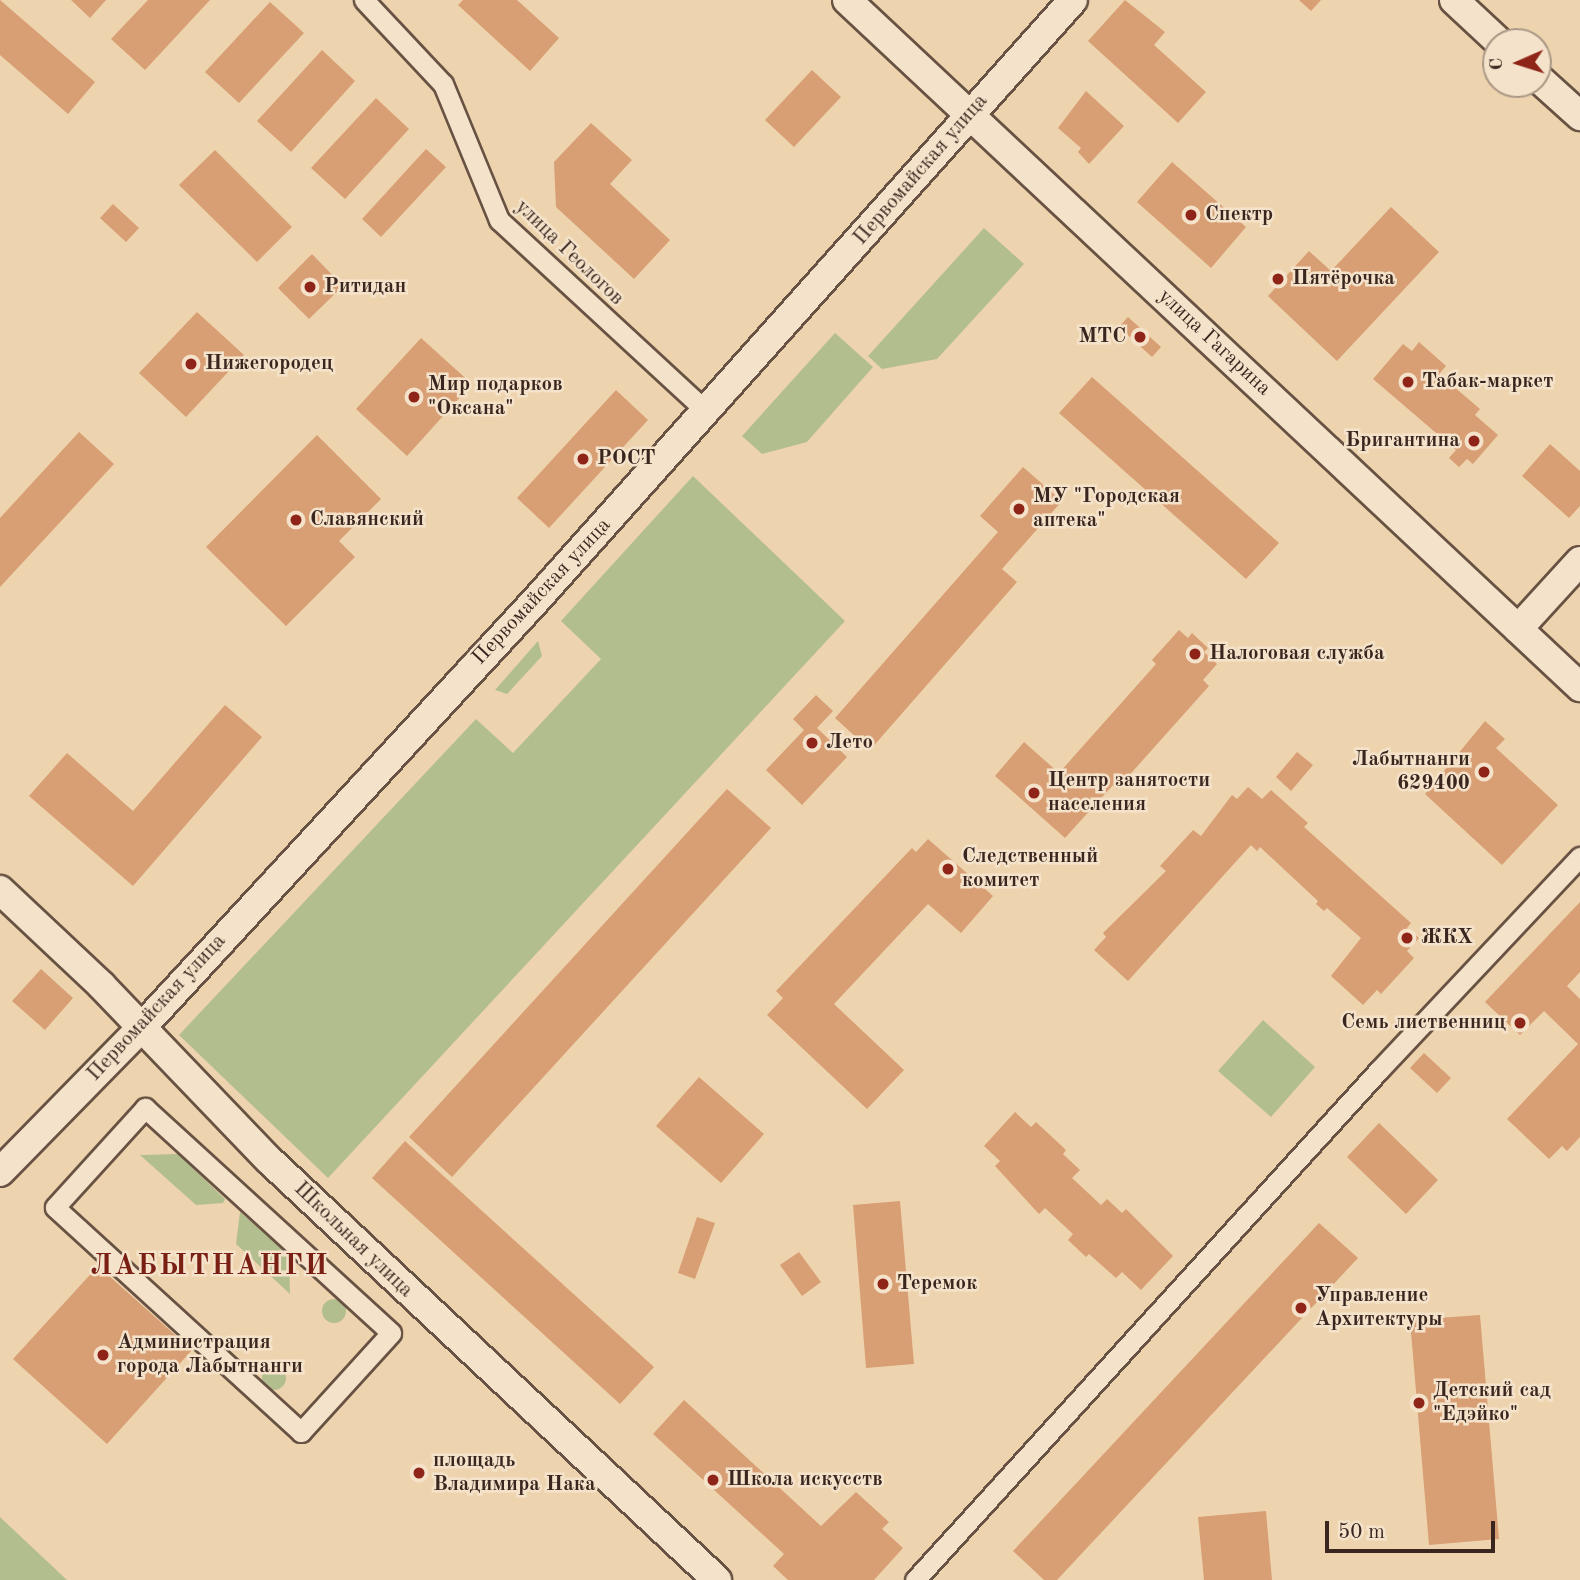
<!DOCTYPE html>
<html>
<head>
<meta charset="utf-8">
<style>
  body { margin:0 }
  #map { position:relative; width:1580px; height:1580px; overflow:hidden; background:#eed4ae; font-family:"Old Standard TT",serif }
  div>[style] { position:absolute }
  [style*='--x'] { left:calc(var(--x)*1px); top:calc(var(--y)*1px); width:calc(var(--w)*1px); rotate:calc(var(--a)*1deg) }
  .green>* { inset:0; background:#b3be8f }
  .round { border-radius:50% }
  .building>* { inset:0; background:#d89e74 }
  .roads { filter:drop-shadow(2px 0 #685243) drop-shadow(-2px 0 #685243) drop-shadow(0 2px #685243) drop-shadow(0 -2px #685243) }
  .street>* { height:19px; margin:-9.5px; padding:0 9.5px; transform-origin:9.5px; border-radius:9.5px; background:#f4e3ca }
  .secondary>* { height:28px; margin:-14px; padding:0 14px; transform-origin:14px; border-radius:14px; background:#f4e3ca }
  .dots>* { width:19px; height:19px; translate:-50% -50%; box-sizing:border-box; border:4px solid #f4e3ca; border-radius:50% }
  span { translate:-50% -50%; white-space:nowrap; text-align:center; line-height:1.15; -webkit-text-stroke:5px #f4e3ca; paint-order:stroke }
  .street-label { font-size:21px; color:#3b261f }
  .poi-label { font-size:21px; color:#3b261f; font-weight:700 }
  .left { translate:0 -50%; text-align:left }
  .right { translate:-100% -50%; text-align:right }
  .district-label { font-size:28px; color:#7a1f14; font-weight:700; letter-spacing:2px }
  .north { position:absolute; left:1482px; top:28px; width:70px; height:70px; box-sizing:border-box; background:#f4e3ca; border:2px solid #aa9786; border-radius:50%; rotate:267deg; font-size:19px; font-weight:700; line-height:28px; text-align:center; color:#3b261f }
  .north::after { content:''; display:block; margin:auto; width:24px; height:32px; background:#8f2418; clip-path:polygon(50% 0,100% 100%,50% 72%,0 100%) }
  .scale { position:absolute; left:1325px; top:1521px; width:170px; height:32px; box-sizing:border-box; border:4px solid #3b261f; border-top:0; padding-left:9px; font-size:21px; line-height:24px; white-space:nowrap; color:#3b261f; -webkit-text-stroke:5px #f4e3ca; paint-order:stroke }
</style>
</head>
<body>
<div id="map">
  <div class="green">
    <div style="clip-path:polygon(984px 228px,1024px 264px,937px 359px,882px 369px,868px 356px)"></div>
    <div style="clip-path:polygon(835px 333px,873px 367px,807px 442px,762px 454px,742px 436px)"></div>
    <div style="clip-path:polygon(693px 476px,845px 621px,328px 1178px,179px 1035px,476px 719px,513px 753px,601px 659px,561px 621px)"></div>
    <div style="clip-path:polygon(538px 641px,542px 656px,507px 694px,495px 690px)"></div>
    <div style="clip-path:polygon(1263px 1020px,1315px 1067px,1271px 1117px,1218px 1071px)"></div>
    <div style="clip-path:polygon(178px 1154px,225px 1199px,223px 1203px,196px 1205px,140px 1155px)"></div>
    <div style="clip-path:polygon(240px 1212px,289px 1255px,290px 1294px,236px 1244px)"></div>
    <div class="round" style="left:322px;top:1299px;width:24px;height:24px"></div>
    <div class="round" style="left:262px;top:1366px;width:24px;height:24px"></div>
    <div style="clip-path:polygon(0 1517px,67px 1580px,0 1580px)"></div>
  </div>
  <div class="building">
    <div style="clip-path:polygon(0 0,95px 82px,68px 114px,0 55px)"></div>
    <div style="clip-path:polygon(71px 0,106px 0,90px 18px)"></div>
    <div style="clip-path:polygon(148px 0,210px 0,145px 70px,111px 39px)"></div>
    <div style="clip-path:polygon(463px 0,517px 0,559px 38px,530px 71px,458px 5px)"></div>
    <div style="clip-path:polygon(1125px 0,1165px 32px,1154px 45px,1206px 92px,1178px 123px,1088px 41px)"></div>
    <div style="clip-path:polygon(1299px 0,1321px 0,1311px 11px)"></div>
    <div style="clip-path:polygon(270px 2px,304px 33px,239px 103px,205px 72px)"></div>
    <div style="clip-path:polygon(322px 50px,355px 81px,291px 152px,257px 121px)"></div>
    <div style="clip-path:polygon(812px 70px,841px 97px,794px 147px,765px 120px)"></div>
    <div style="clip-path:polygon(1086px 91px,1124px 126px,1089px 164px,1078px 152px,1081px 148px,1058px 128px)"></div>
    <div style="clip-path:polygon(376px 98px,409px 129px,345px 199px,311px 168px)"></div>
    <div style="clip-path:polygon(591px 123px,632px 160px,610px 184px,670px 240px,634px 279px,556px 207px,554px 162px)"></div>
    <div style="clip-path:polygon(426px 149px,446px 167px,381px 237px,362px 219px)"></div>
    <div style="clip-path:polygon(215px 150px,292px 227px,257px 262px,179px 185px)"></div>
    <div style="clip-path:polygon(1172px 162px,1246px 227px,1211px 268px,1137px 202px)"></div>
    <div style="clip-path:polygon(113px 204px,139px 228px,126px 242px,100px 218px)"></div>
    <div style="clip-path:polygon(1391px 207px,1439px 252px,1337px 361px,1268px 296px,1309px 251px,1331px 271px)"></div>
    <div style="clip-path:polygon(312px 254px,343px 286px,309px 319px,278px 288px)"></div>
    <div style="clip-path:polygon(197px 312px,244px 355px,186px 417px,139px 373px)"></div>
    <div style="clip-path:polygon(1128px 317px,1161px 347px,1152px 357px,1119px 327px)"></div>
    <div style="clip-path:polygon(421px 338px,472px 384px,407px 456px,356px 409px)"></div>
    <div style="clip-path:polygon(1419px 342px,1446px 366px,1439px 374px,1480px 409px,1475px 415px,1498px 435px,1473px 464px,1467px 459px,1459px 467px,1449px 458px,1456px 450px,1373px 379px,1403px 344px,1412px 351px)"></div>
    <div style="clip-path:polygon(1092px 377px,1279px 543px,1246px 579px,1059px 413px)"></div>
    <div style="clip-path:polygon(616px 390px,648px 420px,549px 528px,517px 498px)"></div>
    <div style="clip-path:polygon(79px 432px,114px 464px,0 587px,0 518px)"></div>
    <div style="clip-path:polygon(317px 435px,381px 499px,339px 541px,355px 557px,286px 626px,206px 547px)"></div>
    <div style="clip-path:polygon(1550px 444px,1580px 471px,1580px 506px,1569px 518px,1522px 476px)"></div>
    <div style="clip-path:polygon(1023px 467px,1062px 501px,1002px 569px,1017px 582px,870px 750px,835px 718px,998px 532px,980px 516px)"></div>
    <div style="clip-path:polygon(1179px 630px,1188px 638px,1192px 633px,1208px 648px,1204px 652px,1217px 664px,1203px 680px,1209px 686px,1117px 789px,1113px 785px,1065px 838px,995px 776px,1024px 742px,1059px 773px,1156px 664px,1152px 660px)"></div>
    <div style="clip-path:polygon(816px 695px,833px 711px,817px 728px,847px 757px,802px 805px,766px 770px,804px 730px,793px 719px)"></div>
    <div style="clip-path:polygon(225px 705px,262px 737px,133px 886px,29px 796px,67px 753px,133px 811px)"></div>
    <div style="clip-path:polygon(1485px 721px,1505px 739px,1496px 748px,1558px 805px,1502px 865px,1425px 794px)"></div>
    <div style="clip-path:polygon(1297px 752px,1313px 765px,1291px 791px,1276px 777px)"></div>
    <div style="clip-path:polygon(1248px 787px,1262px 799px,1271px 790px,1308px 823px,1304px 827px,1411px 923px,1407px 928px,1419px 938px,1407px 951px,1414px 958px,1381px 994px,1377px 990px,1363px 1005px,1331px 976px,1361px 938px,1327px 908px,1324px 911px,1316px 904px,1318px 901px,1260px 847px,1257px 851px,1251px 845px,1128px 981px,1094px 950px,1106px 937px,1103px 933px,1166px 871px,1160px 866px,1193px 830px,1201px 836px,1232px 795px,1237px 799px)"></div>
    <div style="clip-path:polygon(727px 789px,771px 828px,452px 1177px,409px 1137px)"></div>
    <div style="clip-path:polygon(928px 839px,993px 896px,961px 933px,928px 904px,834px 1004px,904px 1070px,867px 1109px,767px 1015px,783px 998px,776px 991px,912px 848px,916px 852px)"></div>
    <div style="clip-path:polygon(1580px 902px,1580px 972px,1567px 986px,1580px 999px,1580px 1137px,1567px 1151px,1562px 1146px,1549px 1159px,1507px 1119px,1578px 1044px,1544px 1011px,1520px 1035px,1485px 1002px)"></div>
    <div style="clip-path:polygon(41px 969px,73px 998px,45px 1030px,12px 1001px)"></div>
    <div style="clip-path:polygon(1424px 1053px,1451px 1078px,1437px 1093px,1410px 1068px)"></div>
    <div style="clip-path:polygon(699px 1077px,764px 1134px,721px 1183px,656px 1126px)"></div>
    <div style="clip-path:polygon(1015px 1112px,1031px 1127px,1036px 1122px,1066px 1150px,1063px 1154px,1080px 1170px,1072px 1178px,1101px 1205px,1107px 1199px,1122px 1213px,1126px 1209px,1173px 1256px,1141px 1290px,1122px 1272px,1116px 1278px,1089px 1254px,1086px 1257px,1068px 1240px,1073px 1234px,1045px 1208px,1039px 1214px,995px 1166px,1000px 1161px,984px 1146px)"></div>
    <div style="clip-path:polygon(1379px 1123px,1438px 1180px,1406px 1214px,1347px 1157px)"></div>
    <div style="clip-path:polygon(405px 1141px,654px 1367px,620px 1404px,372px 1178px)"></div>
    <div style="clip-path:polygon(900px 1201px,914px 1364px,866px 1368px,853px 1205px)"></div>
    <div style="clip-path:polygon(697px 1217px,715px 1223px,695px 1279px,678px 1273px)"></div>
    <div style="clip-path:polygon(1319px 1223px,1358px 1258px,1057px 1580px,1044px 1580px,1013px 1551px)"></div>
    <div style="clip-path:polygon(799px 1252px,821px 1282px,802px 1296px,780px 1265px)"></div>
    <div style="clip-path:polygon(98px 1266px,192px 1350px,107px 1444px,13px 1359px)"></div>
    <div style="clip-path:polygon(1480px 1315px,1499px 1539px,1429px 1545px,1410px 1320px)"></div>
    <div style="clip-path:polygon(684px 1400px,821px 1526px,856px 1492px,889px 1522px,882px 1529px,903px 1548px,874px 1580px,788px 1580px,773px 1566px,784px 1554px,653px 1434px)"></div>
    <div style="clip-path:polygon(1266px 1511px,1272px 1580px,1204px 1580px,1198px 1517px)"></div>
  </div>
  <div class="roads">
    <div class="street">
      <div style="--x:364;--y:0;--w:115;--a:46.8"></div>
      <div style="--x:443;--y:84;--w:147;--a:67.6"></div>
      <div style="--x:499;--y:220;--w:283;--a:42.7"></div>
      <div style="--x:145;--y:1108;--w:333;--a:42.4"></div>
      <div style="--x:391;--y:1333;--w:134;--a:132.3"></div>
      <div style="--x:301;--y:1432;--w:333;--a:-137.6"></div>
      <div style="--x:55;--y:1207;--w:134;--a:-47.7"></div>
      <div style="--x:915;--y:1580;--w:689;--a:-47.7"></div>
      <div style="--x:1379;--y:1070;--w:293;--a:-46.7"></div>
    </div>
    <div class="secondary">
      <div style="--x:847;--y:0;--w:1005;--a:43.14"></div>
      <div style="--x:1454;--y:0;--w:62;--a:43"></div>
      <div style="--x:1538;--y:78;--w:57;--a:42.1"></div>
      <div style="--x:1518;--y:629;--w:92;--a:-47.6"></div>
      <div style="--x:0;--y:890;--w:139;--a:43.2"></div>
      <div style="--x:101;--y:985;--w:243;--a:46.2"></div>
      <div style="--x:269;--y:1160;--w:614;--a:43.15"></div>
      <div style="--x:0;--y:1172;--w:203;--a:-45.6"></div>
      <div style="--x:142;--y:1027;--w:584;--a:-47.29"></div>
      <div style="--x:538;--y:598;--w:802;--a:-48.18"></div>
    </div>
  </div>
  <div class="dots">
    <div style="left:1191px;top:215px;background:#8f2418"></div>
    <div style="left:1278px;top:279px;background:#8f2418"></div>
    <div style="left:310px;top:287px;background:#8f2418"></div>
    <div style="left:1140px;top:337px;background:#8f2418"></div>
    <div style="left:191px;top:364px;background:#8f2418"></div>
    <div style="left:1408px;top:382px;background:#8f2418"></div>
    <div style="left:414px;top:397px;background:#8f2418"></div>
    <div style="left:1474px;top:441px;background:#8f2418"></div>
    <div style="left:583px;top:459px;background:#8f2418"></div>
    <div style="left:1019px;top:509px;background:#8f2418"></div>
    <div style="left:296px;top:520px;background:#8f2418"></div>
    <div style="left:1195px;top:654px;background:#8f2418"></div>
    <div style="left:812px;top:743px;background:#8f2418"></div>
    <div style="left:1484px;top:772px;background:#8f2418"></div>
    <div style="left:1034px;top:793px;background:#8f2418"></div>
    <div style="left:948px;top:869px;background:#8f2418"></div>
    <div style="left:1407px;top:938px;background:#8f2418"></div>
    <div style="left:1520px;top:1023px;background:#8f2418"></div>
    <div style="left:883px;top:1284px;background:#8f2418"></div>
    <div style="left:1301px;top:1308px;background:#8f2418"></div>
    <div style="left:103px;top:1355px;background:#8f2418"></div>
    <div style="left:1419px;top:1403px;background:#8f2418"></div>
    <div style="left:419px;top:1473px;background:#8f2418"></div>
    <div style="left:713px;top:1480px;background:#8f2418"></div>
  </div>
  <div class="street-label">
    <span style="left:921px;top:170px;rotate:-49deg">Первомайская улица</span>
    <span style="left:569px;top:253px;rotate:44deg">улица Геологов</span>
    <span style="left:1214px;top:343px;rotate:43deg">улица Гагарина</span>
    <span style="left:542px;top:592px;rotate:-47deg">Первомайская улица</span>
    <span style="left:157px;top:1008px;rotate:-47deg">Первомайская улица</span>
    <span style="left:353px;top:1240px;rotate:44deg">Школьная улица</span>
  </div>
  <div class="poi-label">
    <span class="left" style="left:1205px;top:215px">Спектр</span>
    <span class="left" style="left:1292px;top:279px">Пятёрочка</span>
    <span class="left" style="left:324px;top:287px">Ритидан</span>
    <span class="right" style="left:1126px;top:337px">МТС</span>
    <span class="left" style="left:205px;top:364px">Нижегородец</span>
    <span class="left" style="left:1422px;top:382px">Табак-маркет</span>
    <span class="left" style="left:428px;top:397px">Мир подарков<br>"Оксана"</span>
    <span class="right" style="left:1460px;top:441px">Бригантина</span>
    <span class="left" style="left:597px;top:459px">РОСТ</span>
    <span class="left" style="left:1033px;top:509px">МУ "Городская<br>аптека"</span>
    <span class="left" style="left:310px;top:520px">Славянский</span>
    <span class="left" style="left:1209px;top:654px">Налоговая служба</span>
    <span class="left" style="left:826px;top:743px">Лето</span>
    <span class="right" style="left:1470px;top:772px">Лабытнанги<br>629400</span>
    <span class="left" style="left:1048px;top:793px">Центр занятости<br>населения</span>
    <span class="left" style="left:962px;top:869px">Следственный<br>комитет</span>
    <span class="left" style="left:1421px;top:938px">ЖКХ</span>
    <span class="right" style="left:1506px;top:1023px">Семь лиственниц</span>
    <span class="left" style="left:897px;top:1284px">Теремок</span>
    <span class="left" style="left:1315px;top:1308px">Управление<br>Архитектуры</span>
    <span class="left" style="left:117px;top:1355px">Администрация<br>города Лабытнанги</span>
    <span class="left" style="left:1433px;top:1403px">Детский сад<br>"Едэйко"</span>
    <span class="left" style="left:433px;top:1473px">площадь<br>Владимира Нака</span>
    <span class="left" style="left:727px;top:1480px">Школа искусств</span>
  </div>
  <div class="district-label">
    <span style="left:210px;top:1267px">ЛАБЫТНАНГИ</span>
  </div>
  <div class="north">С</div>
  <div class="scale">50 m</div>
</div>
</body>
</html>
